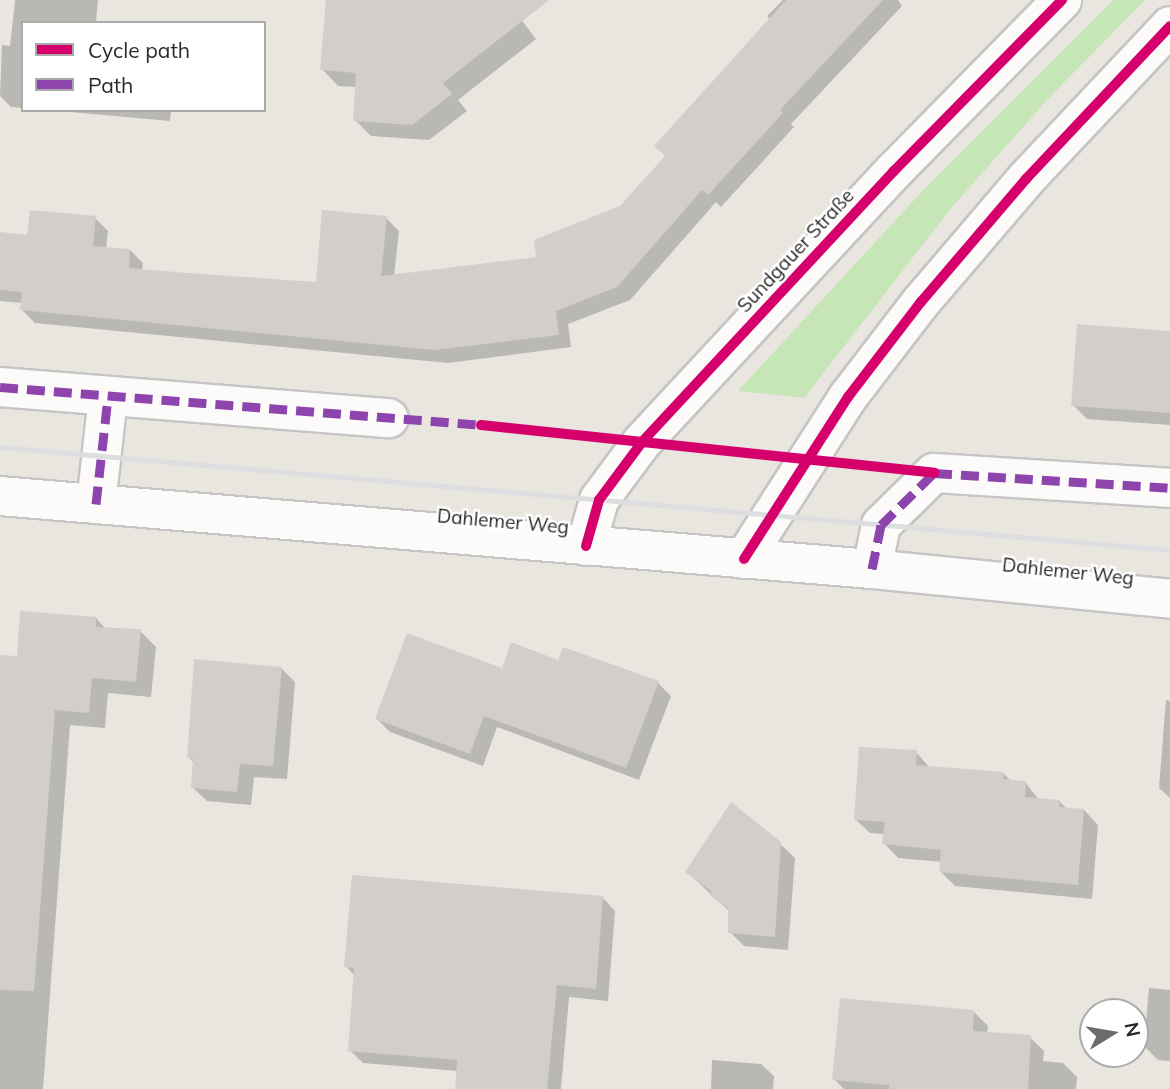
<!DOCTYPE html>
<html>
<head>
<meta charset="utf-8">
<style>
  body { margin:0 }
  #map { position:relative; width:1170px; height:1089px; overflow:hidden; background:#e9e6e0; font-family:Mulish,sans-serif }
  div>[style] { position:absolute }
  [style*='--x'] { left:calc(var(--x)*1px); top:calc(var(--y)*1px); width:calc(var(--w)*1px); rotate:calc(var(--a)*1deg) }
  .green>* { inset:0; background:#c6e6b7 }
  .shadow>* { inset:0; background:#0003 }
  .building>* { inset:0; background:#d2cfcb }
  .roads { filter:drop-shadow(2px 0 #c6c5c6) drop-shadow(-2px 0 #c6c5c6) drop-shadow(0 2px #c6c5c6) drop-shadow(0 -2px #c6c5c6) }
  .minor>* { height:38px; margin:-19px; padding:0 19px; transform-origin:19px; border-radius:19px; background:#fcfbfa }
  .tertiary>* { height:38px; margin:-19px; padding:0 19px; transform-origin:19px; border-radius:19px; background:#fcfbfa }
  .secondary>* { height:38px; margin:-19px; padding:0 19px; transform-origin:19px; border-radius:19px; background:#fcfbfa }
  .rail>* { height:5px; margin:-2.5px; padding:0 2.5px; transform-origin:2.5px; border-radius:2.5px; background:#dddedf }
  .quiet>* { height:9px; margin-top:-4.5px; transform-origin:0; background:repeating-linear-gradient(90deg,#8e44ad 0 18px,transparent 0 27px) }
  .cycleway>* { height:10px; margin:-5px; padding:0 5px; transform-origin:5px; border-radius:5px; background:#d6006c }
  span { translate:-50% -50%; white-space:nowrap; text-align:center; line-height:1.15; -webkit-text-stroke:5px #fff; paint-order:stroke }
  .street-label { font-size:19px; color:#2a2a2a }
  .legend { position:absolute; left:21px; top:21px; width:245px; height:91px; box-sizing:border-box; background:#fff; border:2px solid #aaa; margin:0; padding:9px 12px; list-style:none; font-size:21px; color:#2a2a2a }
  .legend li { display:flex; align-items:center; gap:14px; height:35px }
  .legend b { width:35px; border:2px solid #aaa }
  .north { position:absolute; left:1079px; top:998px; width:70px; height:70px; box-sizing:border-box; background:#fff; border:2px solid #aaa; border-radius:50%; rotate:79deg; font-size:19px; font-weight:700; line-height:28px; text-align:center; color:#2a2a2a }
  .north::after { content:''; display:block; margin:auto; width:24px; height:32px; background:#6d6c6a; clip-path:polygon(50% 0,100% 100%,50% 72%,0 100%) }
</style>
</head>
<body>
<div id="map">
  <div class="green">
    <div style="clip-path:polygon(1113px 0,1145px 0,1048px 99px,952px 207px,804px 398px,738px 391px,927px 186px)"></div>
  </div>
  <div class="shadow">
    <div style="clip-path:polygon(15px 0,98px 0,96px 23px,23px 23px,23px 108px,11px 107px,0 96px,2px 45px,10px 46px)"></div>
    <div style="clip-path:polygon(327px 0,543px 0,520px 18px,536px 39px,458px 100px,467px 111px,429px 140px,371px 136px,355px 120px,357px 87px,338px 86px,322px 69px)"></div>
    <div style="clip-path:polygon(783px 0,898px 0,902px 6px,791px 124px,794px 127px,721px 207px,716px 202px,630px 300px,568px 324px,571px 347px,448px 363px,35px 323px,22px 310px,22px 303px,0 301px,0 234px,29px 237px,95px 218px,108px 231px,106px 248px,130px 250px,143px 263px,142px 270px,317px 284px,386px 218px,399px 231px,394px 276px,538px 259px,621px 207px,667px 156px,771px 20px,767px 16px)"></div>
    <div style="clip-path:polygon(48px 110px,171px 110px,170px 121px)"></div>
    <div style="clip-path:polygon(1170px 332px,1170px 425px,1087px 419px,1073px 405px)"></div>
    <div style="clip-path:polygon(96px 618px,106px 629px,140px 631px,156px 647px,151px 697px,108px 693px,105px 728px,70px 725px,43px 1089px,0 1089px,0 657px,18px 658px)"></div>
    <div style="clip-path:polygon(559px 662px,658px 683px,671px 696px,639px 780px,497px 727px,483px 766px,390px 732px,377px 719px)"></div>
    <div style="clip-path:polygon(281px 668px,295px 682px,287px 779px,254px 777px,251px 805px,207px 801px,192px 787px,194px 763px,189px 758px)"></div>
    <div style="clip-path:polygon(1166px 700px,1170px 701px,1170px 798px,1159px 788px)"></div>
    <div style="clip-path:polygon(916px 752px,930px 768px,1003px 773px,1011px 781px,1025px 782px,1039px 800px,1059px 801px,1067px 809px,1084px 810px,1098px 825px,1092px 899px,955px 886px,941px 872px,942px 862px,898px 858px,884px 843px,885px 834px,870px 833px,855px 819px)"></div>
    <div style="clip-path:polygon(780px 844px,795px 858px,788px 950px,744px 946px,730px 932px,730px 912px,687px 872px)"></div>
    <div style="clip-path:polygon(603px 898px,615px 911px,608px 1001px,569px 997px,561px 1089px,457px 1089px,458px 1071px,363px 1063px,350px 1050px,355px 976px,346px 966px)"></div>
    <div style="clip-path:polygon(1149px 988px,1170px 990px,1170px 1065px,1170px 1061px,1158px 1060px,1144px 1046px)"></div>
    <div style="clip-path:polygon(973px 1011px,988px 1026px,987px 1034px,1030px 1037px,1044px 1051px,1043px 1061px,1063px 1063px,1077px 1077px,1076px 1089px,844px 1089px,834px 1079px)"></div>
    <div style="clip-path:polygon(712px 1060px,761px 1064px,774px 1076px,773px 1089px,711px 1089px)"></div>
  </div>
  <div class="building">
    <div style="clip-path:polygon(326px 0,549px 0,443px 83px,452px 94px,412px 125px,353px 121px,356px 73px,320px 70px)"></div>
    <div style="clip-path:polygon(786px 0,883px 0,780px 110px,783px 113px,708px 195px,702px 190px,617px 287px,556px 311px,559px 335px,434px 350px,20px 310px,22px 292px,0 290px,0 232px,27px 235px,30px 210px,96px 216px,93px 246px,130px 249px,129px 268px,187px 273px,316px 282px,322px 210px,387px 216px,381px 276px,536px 257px,534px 240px,620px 206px,665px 156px,654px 146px)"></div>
    <div style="clip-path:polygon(1077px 324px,1170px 331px,1170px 413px,1071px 406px)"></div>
    <div style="clip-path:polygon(20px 611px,96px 617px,96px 627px,141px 629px,136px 682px,92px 678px,89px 713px,55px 710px,34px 991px,0 990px,0 655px,17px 656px)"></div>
    <div style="clip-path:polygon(407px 633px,502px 668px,511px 642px,558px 660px,563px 647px,659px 681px,626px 768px,484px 716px,470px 754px,375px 719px)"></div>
    <div style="clip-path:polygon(194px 659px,282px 667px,273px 766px,240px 764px,237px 792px,191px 788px,193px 759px,187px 758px)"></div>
    <div style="clip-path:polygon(859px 747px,917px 750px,916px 765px,1004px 772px,1003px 779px,1026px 781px,1025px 797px,1060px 800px,1059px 807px,1084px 809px,1078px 885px,939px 872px,941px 850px,882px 844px,885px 822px,854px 820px)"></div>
    <div style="clip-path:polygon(731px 802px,781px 842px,775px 937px,728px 933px,728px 908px,710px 896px,712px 892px,685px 872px)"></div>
    <div style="clip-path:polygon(352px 875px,603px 896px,596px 989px,557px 985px,547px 1089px,455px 1089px,457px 1060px,348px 1051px,354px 968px,344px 967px)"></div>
    <div style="clip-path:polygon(840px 998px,974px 1010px,973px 1031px,1031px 1035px,1028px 1089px,889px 1089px,889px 1085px,832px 1080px)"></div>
  </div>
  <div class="roads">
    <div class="minor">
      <div style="--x:0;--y:387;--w:390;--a:4.6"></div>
      <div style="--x:96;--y:504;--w:108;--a:-83.6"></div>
      <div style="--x:872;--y:569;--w:45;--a:-78.4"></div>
      <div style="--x:881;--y:525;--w:74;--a:-44.5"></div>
      <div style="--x:934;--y:473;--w:236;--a:3.6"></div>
    </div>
    <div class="tertiary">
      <div style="--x:586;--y:546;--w:48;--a:-74.2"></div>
      <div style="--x:599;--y:500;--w:72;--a:-53.4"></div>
      <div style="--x:642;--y:442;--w:370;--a:-47.1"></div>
      <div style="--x:894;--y:171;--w:240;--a:-45.5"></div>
      <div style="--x:744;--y:559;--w:193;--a:-57.3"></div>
      <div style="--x:848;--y:397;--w:120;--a:-52.5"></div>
      <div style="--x:921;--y:302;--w:162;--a:-49.5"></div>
      <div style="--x:1026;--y:179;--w:210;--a:-46.7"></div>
    </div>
    <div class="secondary">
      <div style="--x:0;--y:496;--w:875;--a:4.79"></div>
      <div style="--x:872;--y:569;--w:300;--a:5.7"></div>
    </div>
  </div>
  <div class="rail">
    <div style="--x:0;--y:447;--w:1175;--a:5.03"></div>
  </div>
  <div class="quiet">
    <div style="--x:0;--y:387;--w:482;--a:4.5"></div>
    <div style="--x:96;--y:504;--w:108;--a:-83.6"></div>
    <div style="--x:872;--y:569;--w:45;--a:-78.4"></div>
    <div style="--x:881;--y:525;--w:74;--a:-44.5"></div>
    <div style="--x:934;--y:473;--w:236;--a:3.6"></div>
  </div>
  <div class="cycleway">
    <div style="--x:481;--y:425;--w:456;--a:6"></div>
    <div style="--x:586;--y:546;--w:48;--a:-74.2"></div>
    <div style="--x:599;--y:500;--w:72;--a:-53.4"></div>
    <div style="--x:642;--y:442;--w:370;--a:-47.1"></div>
    <div style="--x:894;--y:171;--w:240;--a:-45.5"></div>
    <div style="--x:744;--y:559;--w:193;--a:-57.3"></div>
    <div style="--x:848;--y:397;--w:120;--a:-52.5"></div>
    <div style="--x:921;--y:302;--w:162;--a:-49.5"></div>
    <div style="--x:1026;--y:179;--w:210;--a:-46.7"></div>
  </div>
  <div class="street-label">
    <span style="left:796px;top:251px;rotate:-47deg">Sundgauer Straße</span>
    <span style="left:503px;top:522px;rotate:5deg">Dahlemer Weg</span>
    <span style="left:1068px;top:572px;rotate:6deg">Dahlemer Weg</span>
  </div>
  <ul class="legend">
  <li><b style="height:9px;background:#d6006c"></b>Cycle path</li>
  <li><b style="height:9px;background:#8e44ad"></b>Path</li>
  </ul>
  <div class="north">N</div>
</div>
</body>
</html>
